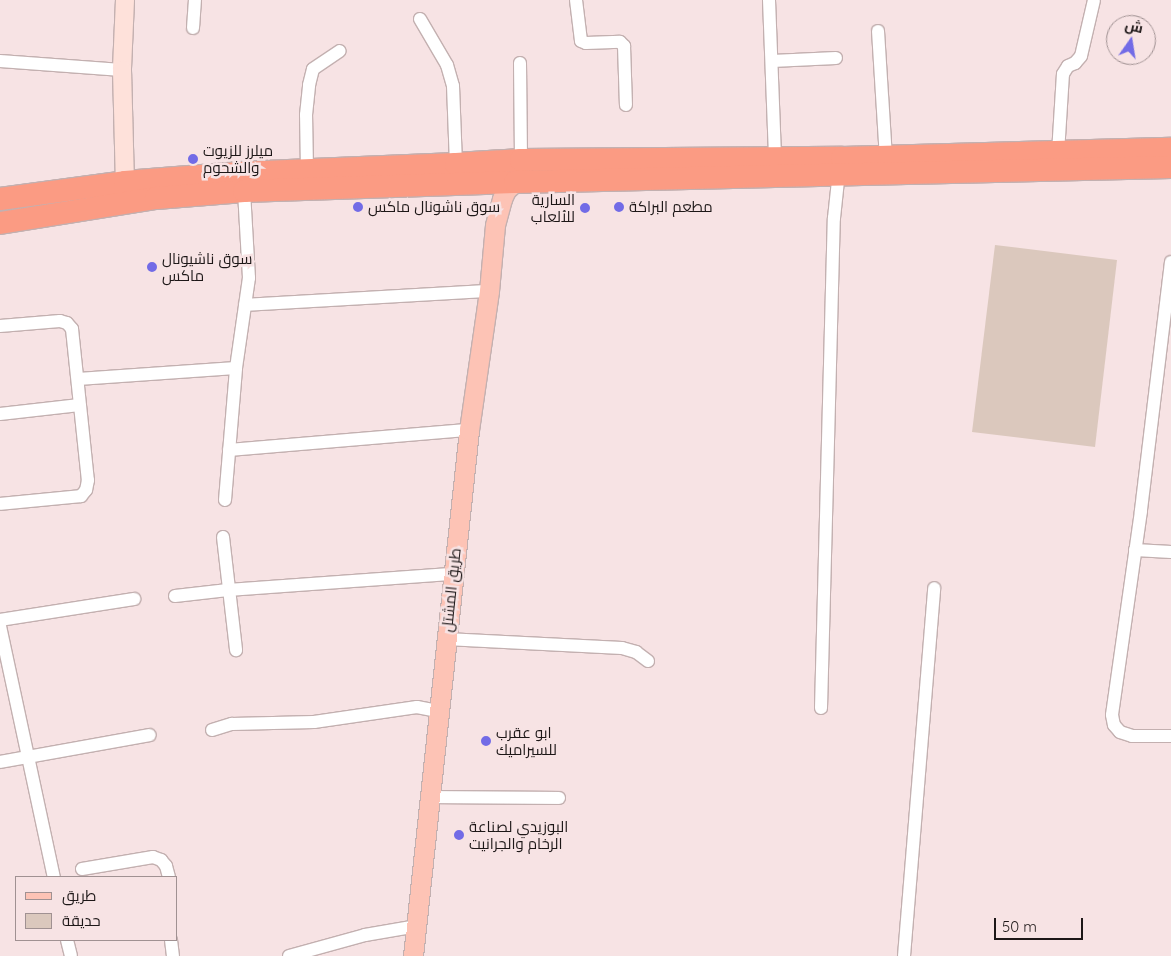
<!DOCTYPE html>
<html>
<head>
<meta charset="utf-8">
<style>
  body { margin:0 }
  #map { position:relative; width:1171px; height:956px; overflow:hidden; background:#f7e3e4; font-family:Quicksand,Cairo,sans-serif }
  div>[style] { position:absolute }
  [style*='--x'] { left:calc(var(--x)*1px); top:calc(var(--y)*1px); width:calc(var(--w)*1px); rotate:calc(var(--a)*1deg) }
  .green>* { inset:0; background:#dbc8bd }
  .roads { filter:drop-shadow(1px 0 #c3b0b0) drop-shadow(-1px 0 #c3b0b0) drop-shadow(0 1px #c3b0b0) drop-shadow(0 -1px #c3b0b0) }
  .street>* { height:12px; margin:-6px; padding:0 6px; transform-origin:6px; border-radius:6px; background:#fff }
  .secondary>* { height:18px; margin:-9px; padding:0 9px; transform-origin:9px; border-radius:9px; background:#fee1da }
  .primary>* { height:19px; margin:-9.5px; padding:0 9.5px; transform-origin:9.5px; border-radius:9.5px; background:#fdc3b5 }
  .highway>* { height:22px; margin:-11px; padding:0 11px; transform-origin:11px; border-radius:11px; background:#fb9b83 }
  .dots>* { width:14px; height:14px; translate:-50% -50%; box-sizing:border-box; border:2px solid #f7e3e4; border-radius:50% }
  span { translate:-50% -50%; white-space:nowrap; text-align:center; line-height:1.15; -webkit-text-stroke:5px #f7e3e4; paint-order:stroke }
  .poi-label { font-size:15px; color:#1d1717 }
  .left { translate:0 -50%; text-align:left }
  .right { translate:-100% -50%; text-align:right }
  .street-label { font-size:15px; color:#1d1717 }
  .legend { position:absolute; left:15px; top:876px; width:162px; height:65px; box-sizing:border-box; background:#f7e3e4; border:1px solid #a09192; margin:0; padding:6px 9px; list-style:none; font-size:15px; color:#1d1717 }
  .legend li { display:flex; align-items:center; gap:10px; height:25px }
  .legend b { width:25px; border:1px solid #a09192 }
  .north { position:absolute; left:1106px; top:15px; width:50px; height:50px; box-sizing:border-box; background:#f7e3e4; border:1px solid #a09192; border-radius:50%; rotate:13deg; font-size:14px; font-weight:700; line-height:20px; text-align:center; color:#1d1717 }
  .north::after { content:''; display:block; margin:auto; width:18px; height:22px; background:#726be6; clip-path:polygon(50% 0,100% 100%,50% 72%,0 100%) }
  .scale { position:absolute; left:994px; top:918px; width:89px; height:22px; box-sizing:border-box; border:2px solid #1d1717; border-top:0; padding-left:6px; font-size:15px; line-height:18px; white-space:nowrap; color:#1d1717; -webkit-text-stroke:4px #f7e3e4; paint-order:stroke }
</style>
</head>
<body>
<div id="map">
  <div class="green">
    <div style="clip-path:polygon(995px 245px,1117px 260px,1095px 447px,972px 432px)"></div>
  </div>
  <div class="roads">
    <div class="street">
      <div style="--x:576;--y:0;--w:41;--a:83"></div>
      <div style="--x:581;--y:41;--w:5;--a:22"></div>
      <div style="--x:586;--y:43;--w:34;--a:-2"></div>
      <div style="--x:620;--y:42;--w:6;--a:45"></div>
      <div style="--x:624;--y:46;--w:59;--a:88.1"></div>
      <div style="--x:769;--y:0;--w:159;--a:87.8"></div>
      <div style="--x:420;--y:19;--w:53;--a:59.6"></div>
      <div style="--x:447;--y:65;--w:22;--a:74"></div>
      <div style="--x:453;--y:86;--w:78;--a:87.8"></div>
      <div style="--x:193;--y:28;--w:28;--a:-86"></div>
      <div style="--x:878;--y:31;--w:126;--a:86.4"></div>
      <div style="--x:0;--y:61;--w:122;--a:4.2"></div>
      <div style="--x:772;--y:61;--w:64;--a:-2.7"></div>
      <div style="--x:520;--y:63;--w:97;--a:89.4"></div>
      <div style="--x:1058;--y:153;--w:79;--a:-86.4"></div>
      <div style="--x:1063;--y:74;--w:9;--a:-58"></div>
      <div style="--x:1068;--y:66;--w:8;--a:-23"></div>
      <div style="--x:1075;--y:63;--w:9;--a:-49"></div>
      <div style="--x:1081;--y:56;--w:57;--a:-76.9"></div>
      <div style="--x:307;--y:170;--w:55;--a:-91"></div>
      <div style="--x:306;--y:115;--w:30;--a:-84"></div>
      <div style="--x:309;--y:85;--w:16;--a:-76"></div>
      <div style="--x:313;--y:69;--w:32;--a:-34"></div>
      <div style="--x:1171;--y:262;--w:251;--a:96.9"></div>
      <div style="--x:1141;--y:511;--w:206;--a:98.1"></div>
      <div style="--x:1112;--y:715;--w:10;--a:79"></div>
      <div style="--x:1114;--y:725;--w:9;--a:49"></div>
      <div style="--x:1120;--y:732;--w:13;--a:18"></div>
      <div style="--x:1132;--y:736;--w:39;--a:0"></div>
      <div style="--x:245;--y:305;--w:244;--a:-3.3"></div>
      <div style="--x:0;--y:326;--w:60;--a:-4.8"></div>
      <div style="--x:60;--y:321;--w:7;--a:16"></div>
      <div style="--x:67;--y:323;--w:8;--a:50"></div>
      <div style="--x:72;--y:329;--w:152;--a:84"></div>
      <div style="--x:88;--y:480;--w:10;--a:101"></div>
      <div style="--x:86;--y:490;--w:8;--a:130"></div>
      <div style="--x:81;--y:496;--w:81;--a:174.4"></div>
      <div style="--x:78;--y:379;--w:158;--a:-4"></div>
      <div style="--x:0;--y:414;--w:80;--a:-6.5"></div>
      <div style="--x:229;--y:450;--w:241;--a:-4.8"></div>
      <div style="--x:225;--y:500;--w:132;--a:-85.2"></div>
      <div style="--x:236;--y:368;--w:91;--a:-81.8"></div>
      <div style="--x:249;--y:278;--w:87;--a:-93.3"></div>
      <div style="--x:223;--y:537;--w:114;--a:83.4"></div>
      <div style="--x:1135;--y:550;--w:36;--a:3"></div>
      <div style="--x:175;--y:596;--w:53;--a:-6.5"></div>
      <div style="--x:228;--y:590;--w:226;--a:-4.1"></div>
      <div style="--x:0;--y:620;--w:136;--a:-8.9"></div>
      <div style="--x:0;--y:626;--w:257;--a:77.9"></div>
      <div style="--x:446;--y:639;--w:176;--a:2.9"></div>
      <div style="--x:622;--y:648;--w:15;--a:16"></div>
      <div style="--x:636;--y:652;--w:15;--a:37"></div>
      <div style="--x:821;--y:708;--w:490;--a:-88.5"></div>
      <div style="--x:834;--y:218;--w:47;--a:-83.9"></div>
      <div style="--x:212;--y:730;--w:21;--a:-17"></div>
      <div style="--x:232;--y:724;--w:82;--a:-1.4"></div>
      <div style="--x:314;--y:722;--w:104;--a:-8.3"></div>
      <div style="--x:417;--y:707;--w:21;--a:11"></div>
      <div style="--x:0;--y:762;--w:152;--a:-10.2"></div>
      <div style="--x:430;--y:797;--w:129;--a:0.4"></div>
      <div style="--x:82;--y:869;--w:72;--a:-9.6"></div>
      <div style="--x:153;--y:857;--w:9;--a:21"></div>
      <div style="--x:161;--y:860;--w:8;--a:50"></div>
      <div style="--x:166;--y:866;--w:11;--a:75"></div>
      <div style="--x:67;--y:940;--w:16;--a:76"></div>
      <div style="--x:171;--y:940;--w:16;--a:83"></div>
      <div style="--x:289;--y:956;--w:79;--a:-15.4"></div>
      <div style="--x:365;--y:935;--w:53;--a:-9.8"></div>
      <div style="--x:904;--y:956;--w:369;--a:-85.3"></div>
    </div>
    <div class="secondary">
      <div style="--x:125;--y:0;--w:70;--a:92.5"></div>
      <div style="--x:122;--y:70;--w:112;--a:88.5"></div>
    </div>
    <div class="primary">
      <div style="--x:413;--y:956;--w:529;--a:-83.92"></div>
      <div style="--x:469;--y:430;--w:140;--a:-81.8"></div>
      <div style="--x:489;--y:291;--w:66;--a:-84.8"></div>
      <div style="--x:495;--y:225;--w:27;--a:-75"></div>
      <div style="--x:502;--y:199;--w:10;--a:-66"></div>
      <div style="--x:506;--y:190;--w:12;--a:-42"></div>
    </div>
    <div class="highway">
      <div style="--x:0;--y:199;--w:126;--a:-7.7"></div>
      <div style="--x:125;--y:182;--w:115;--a:-4.5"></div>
      <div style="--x:240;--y:173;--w:216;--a:-2.4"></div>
      <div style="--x:456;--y:164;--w:65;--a:-3.5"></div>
      <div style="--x:521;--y:160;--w:321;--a:-0.4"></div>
      <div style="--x:842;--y:158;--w:329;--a:-1.6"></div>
      <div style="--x:0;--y:223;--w:158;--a:-9.1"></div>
      <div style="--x:156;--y:198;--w:88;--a:-4.5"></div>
      <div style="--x:244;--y:191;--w:271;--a:-1.9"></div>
      <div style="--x:515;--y:182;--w:656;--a:-1.31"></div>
    </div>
  </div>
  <div class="dots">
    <div style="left:193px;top:159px;background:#726be6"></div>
    <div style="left:358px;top:207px;background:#726be6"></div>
    <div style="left:619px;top:207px;background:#726be6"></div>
    <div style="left:585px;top:208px;background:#726be6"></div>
    <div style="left:152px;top:267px;background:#726be6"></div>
    <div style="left:486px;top:741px;background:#726be6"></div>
    <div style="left:459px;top:835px;background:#726be6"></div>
  </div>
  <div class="poi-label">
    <span class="left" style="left:203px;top:159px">ميلرز للزيوت<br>والشحوم</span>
    <span class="right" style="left:575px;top:208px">السارية<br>للألعاب</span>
    <span class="left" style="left:368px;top:207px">سوق ناشونال ماكس</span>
    <span class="left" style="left:629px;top:207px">مطعم البراكة</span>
    <span class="left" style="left:162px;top:267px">سوق ناشيونال<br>ماكس</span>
    <span class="left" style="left:496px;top:741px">ابو عقرب<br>للسيراميك</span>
    <span class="left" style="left:469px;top:835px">البوزيدي لصناعة<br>الرخام والجرانيت</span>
  </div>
  <div class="street-label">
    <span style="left:451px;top:590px;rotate:-84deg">طريق المشتل</span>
  </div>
  <ul class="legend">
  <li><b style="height:6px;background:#fdc3b5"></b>طريق</li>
  <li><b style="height:14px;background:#dbc8bd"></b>حديقة</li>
  </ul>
  <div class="north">ش</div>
  <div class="scale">50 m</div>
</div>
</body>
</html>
